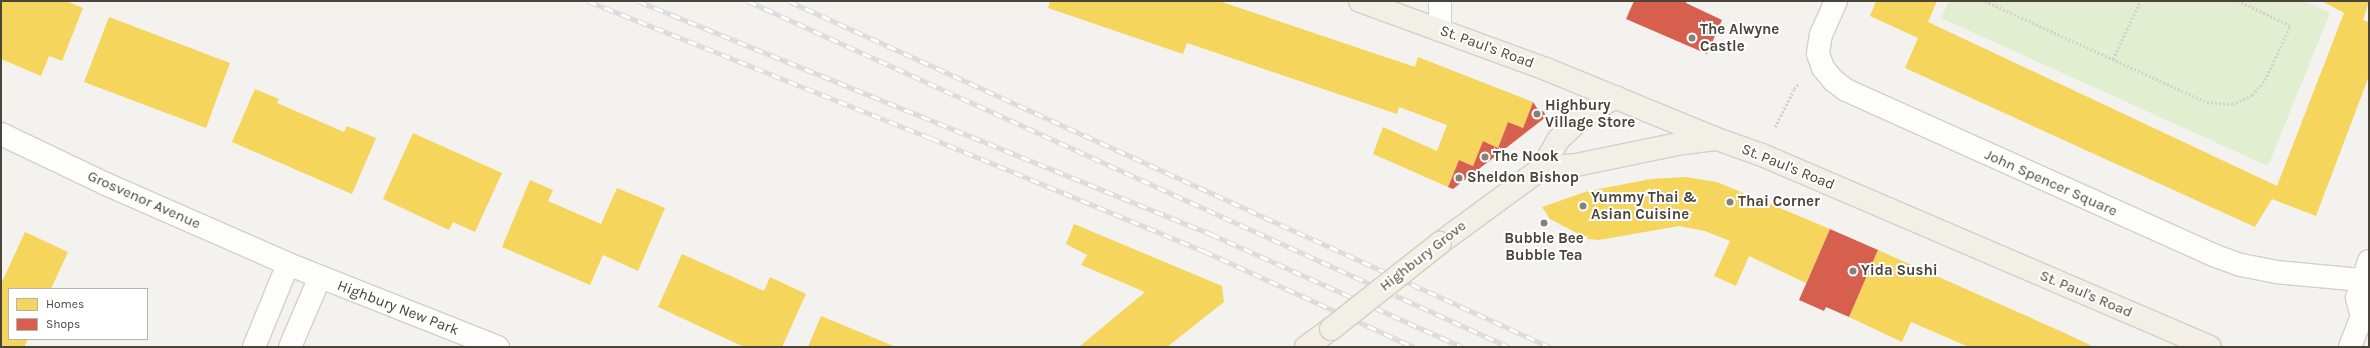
<!DOCTYPE html>
<html>
<head>
<meta charset="utf-8">
<style>
  body { margin:0 }
  #map { position:relative; width:2370px; height:348px; overflow:hidden; background:#f4f2ee; font-family:Karla,sans-serif }
  div>[style] { position:absolute }
  [style*='--x'] { left:calc(var(--x)*1px); top:calc(var(--y)*1px); width:calc(var(--w)*1px); rotate:calc(var(--a)*1deg) }
  .green>* { inset:0; background:#e1eecf }
  .homes>* { inset:0; background:#f6d55c }
  .shops>* { inset:0; background:#d6604d }
  .path>* { height:2.5px; margin-top:-1.25px; transform-origin:0; background:repeating-linear-gradient(90deg,#d3d2cc 0 2px,transparent 0 4px) }
  .roads { filter:drop-shadow(1px 0 #d2d0cb) drop-shadow(-1px 0 #d2d0cb) drop-shadow(0 1px #d2d0cb) drop-shadow(0 -1px #d2d0cb) }
  .minor>* { height:22px; margin:-11px; padding:0 11px; transform-origin:11px; border-radius:11px; background:#fdfdfc }
  .major>* { height:22px; margin:-11px; padding:0 11px; transform-origin:11px; border-radius:11px; background:#f2efe6 }
  .rail>* { height:4.5px; margin-top:-2.25px; transform-origin:0; background:repeating-linear-gradient(90deg,#fff 0 9px,#dbdbda 0 18px); box-sizing:border-box; border-block:1px solid #dbdbda }
  .bridges { filter:drop-shadow(1px 0 #d6cebb) drop-shadow(-1px 0 #d6cebb) drop-shadow(0 1px #d6cebb) drop-shadow(0 -1px #d6cebb) }
  .major-bridge>* { height:22px; margin:-11px; padding:0 11px; transform-origin:11px; border-radius:11px; background:#f2efe6 }
  .dots>* { width:11px; height:11px; translate:-50% -50%; box-sizing:border-box; border:2px solid #fff; border-radius:50% }
  span { translate:-50% -50%; white-space:nowrap; text-align:center; line-height:1.15; -webkit-text-stroke:4px #fff; paint-order:stroke }
  .poi-label { font-size:15px; color:#4b4439; font-weight:700 }
  .left { translate:0 -50%; text-align:left }
  .street-label { font-size:15px; color:#4b4439 }
  .frame { position:absolute; inset:0; border:2px solid #4b4439; pointer-events:none }
  .legend { position:absolute; left:8px; top:288px; width:140px; height:52px; box-sizing:border-box; background:#fff; border:1px solid #b7b4b0; margin:0; padding:5px 7px; list-style:none; font-size:12px; color:#4b4439 }
  .legend li { display:flex; align-items:center; gap:8px; height:20px }
  .legend b { width:20px; border:1px solid #b7b4b0 }
</style>
</head>
<body>
<div id="map">
  <div class="green">
    <div style="clip-path:polygon(1949px 1px,2305px 1px,2330px 13px,2268px 166px,1941px 18px)"></div>
  </div>
  <div class="homes">
    <div style="clip-path:polygon(1px 1px,66px 1px,83px 8px,62px 61px,49px 56px,41px 76px,1px 59px)"></div>
    <div style="clip-path:polygon(1050px 1px,1219px 1px,1415px 67px,1418px 57px,1533px 102px,1523px 128px,1508px 122px,1498px 148px,1483px 141px,1473px 166px,1459px 160px,1448px 187px,1373px 154px,1383px 127px,1437px 151px,1447px 125px,1399px 107px,1397px 114px,1187px 43px,1183px 54px,1048px 8px)"></div>
    <div style="clip-path:polygon(1876px 1px,1937px 1px,1928px 22px,2277px 186px,2344px 13px,2322px 1px,2369px 1px,2363px 20px,2369px 22px,2369px 76px,2316px 216px,2272px 199px,2255px 227px,1905px 68px,1918px 38px,1870px 16px)"></div>
    <div style="clip-path:polygon(109px 17px,230px 63px,206px 128px,84px 82px)"></div>
    <div style="clip-path:polygon(255px 89px,279px 99px,277px 103px,344px 132px,347px 126px,376px 138px,352px 194px,232px 142px)"></div>
    <div style="clip-path:polygon(413px 133px,502px 173px,475px 232px,453px 222px,449px 230px,383px 199px)"></div>
    <div style="clip-path:polygon(1685px 177px,1717px 182px,1830px 229px,1806px 283px,1749px 256px,1736px 286px,1714px 276px,1730px 241px,1705px 231px,1679px 226px,1599px 240px,1588px 239px,1550px 219px,1542px 207px,1588px 191px,1651px 179px)"></div>
    <div style="clip-path:polygon(530px 180px,553px 190px,548px 201px,601px 224px,617px 188px,665px 208px,638px 271px,603px 255px,590px 285px,502px 247px)"></div>
    <div style="clip-path:polygon(1074px 224px,1222px 286px,1224px 302px,1167px 347px,1079px 347px,1145px 292px,1081px 265px,1087px 255px,1066px 244px)"></div>
    <div style="clip-path:polygon(25px 232px,68px 252px,51px 289px,9px 289px,9px 339px,28px 339px,24px 347px,1px 347px,1px 284px)"></div>
    <div style="clip-path:polygon(1878px 250px,2067px 334px,2094px 347px,1969px 347px,1911px 322px,1902px 342px,1849px 317px)"></div>
    <div style="clip-path:polygon(682px 254px,764px 291px,770px 277px,806px 294px,782px 347px,744px 347px,658px 307px)"></div>
    <div style="clip-path:polygon(821px 316px,896px 347px,808px 347px)"></div>
  </div>
  <div class="shops">
    <div style="clip-path:polygon(1634px 1px,1687px 1px,1686px 3px,1722px 20px,1707px 54px,1626px 19px)"></div>
    <div style="clip-path:polygon(1533px 102px,1537px 108px,1544px 112px,1546px 117px,1453px 189px,1448px 187px,1459px 160px,1473px 166px,1483px 141px,1498px 148px,1508px 122px,1523px 128px)"></div>
    <div style="clip-path:polygon(1830px 229px,1878px 250px,1849px 317px,1826px 307px,1824px 311px,1799px 300px)"></div>
  </div>
  <div class="path">
    <div style="--x:1985;--y:1;--w:244;--a:24.5"></div>
    <div style="--x:2207;--y:102;--w:25;--a:5"></div>
    <div style="--x:2232;--y:104;--w:22;--a:-24"></div>
    <div style="--x:2252;--y:95;--w:20;--a:-49"></div>
    <div style="--x:2265;--y:80;--w:60;--a:-65.2"></div>
    <div style="--x:2290;--y:26;--w:58;--a:-154.3"></div>
    <div style="--x:2113;--y:59;--w:64;--a:-65"></div>
    <div style="--x:1775;--y:127;--w:42;--a:-63.4"></div>
    <div style="--x:1794;--y:89;--w:6;--a:-51"></div>
  </div>
  <div class="roads">
    <div class="minor">
      <div style="--x:1836;--y:1;--w:36;--a:114"></div>
      <div style="--x:1821;--y:34;--w:20;--a:99"></div>
      <div style="--x:1818;--y:54;--w:15;--a:70"></div>
      <div style="--x:1823;--y:68;--w:16;--a:50"></div>
      <div style="--x:1833;--y:80;--w:16;--a:38"></div>
      <div style="--x:1846;--y:90;--w:402;--a:24.2"></div>
      <div style="--x:2213;--y:255;--w:30;--a:20"></div>
      <div style="--x:2241;--y:265;--w:36;--a:11"></div>
      <div style="--x:2276;--y:272;--w:86;--a:5.3"></div>
      <div style="--x:1440;--y:30;--w:29;--a:-90"></div>
      <div style="--x:1;--y:134;--w:116;--a:25.5"></div>
      <div style="--x:106;--y:184;--w:199;--a:23.7"></div>
      <div style="--x:288;--y:264;--w:226;--a:21.6"></div>
      <div style="--x:254;--y:347;--w:90;--a:-67.7"></div>
      <div style="--x:290;--y:347;--w:76;--a:-66.8"></div>
      <div style="--x:2350;--y:347;--w:33;--a:-69"></div>
      <div style="--x:2362;--y:316;--w:19;--a:-106"></div>
      <div style="--x:2357;--y:298;--w:39;--a:-72"></div>
    </div>
    <div class="major">
      <div style="--x:1360;--y:1;--w:198;--a:20.1"></div>
      <div style="--x:1546;--y:69;--w:185;--a:22.3"></div>
      <div style="--x:1717;--y:139;--w:48;--a:19.6"></div>
      <div style="--x:1762;--y:155;--w:487;--a:23.2"></div>
      <div style="--x:1542;--y:168;--w:34;--a:-5"></div>
      <div style="--x:1576;--y:165;--w:109;--a:-11.6"></div>
      <div style="--x:1683;--y:143;--w:33;--a:-7"></div>
      <div style="--x:1440;--y:243;--w:127;--a:-36.3"></div>
      <div style="--x:1542;--y:168;--w:32;--a:-60"></div>
      <div style="--x:1558;--y:140;--w:35;--a:-43"></div>
      <div style="--x:1584;--y:116;--w:37;--a:-31"></div>
      <div style="--x:1306;--y:347;--w:31;--a:-36"></div>
    </div>
  </div>
  <div class="rail">
    <div style="--x:588;--y:1;--w:369;--a:21.8"></div>
    <div style="--x:931;--y:138;--w:295;--a:22.5"></div>
    <div style="--x:1204;--y:251;--w:231;--a:24.6"></div>
    <div style="--x:638;--y:1;--w:619;--a:22.13"></div>
    <div style="--x:1211;--y:234;--w:276;--a:24.2"></div>
    <div style="--x:748;--y:1;--w:836;--a:24.45"></div>
    <div style="--x:789;--y:1;--w:836;--a:24.45"></div>
  </div>
  <div class="bridges">
    <div class="major-bridge">
      <div style="--x:1331;--y:329;--w:139;--a:-38.3"></div>
    </div>
  </div>
  <div class="dots">
    <div style="left:1692px;top:38px;background:#868178"></div>
    <div style="left:1537px;top:114px;background:#868178"></div>
    <div style="left:1485px;top:157px;background:#868178"></div>
    <div style="left:1459px;top:178px;background:#868178"></div>
    <div style="left:1730px;top:202px;background:#868178"></div>
    <div style="left:1583px;top:206px;background:#868178"></div>
    <div style="left:1544px;top:223px;background:#868178"></div>
    <div style="left:1853px;top:271px;background:#868178"></div>
  </div>
  <div class="poi-label">
    <span class="left" style="left:1700px;top:38px">The Alwyne<br>Castle</span>
    <span class="left" style="left:1545px;top:114px">Highbury<br>Village Store</span>
    <span class="left" style="left:1493px;top:157px">The Nook</span>
    <span class="left" style="left:1467px;top:178px">Sheldon Bishop</span>
    <span class="left" style="left:1591px;top:206px">Yummy Thai &amp;<br>Asian Cuisine</span>
    <span class="left" style="left:1738px;top:202px">Thai Corner</span>
    <span style="left:1544px;top:247px">Bubble Bee<br>Bubble Tea</span>
    <span class="left" style="left:1861px;top:271px">Yida Sushi</span>
  </div>
  <div class="street-label">
    <span style="left:1487px;top:47px;rotate:20deg">St. Paul's Road</span>
    <span style="left:1788px;top:167px;rotate:22deg">St. Paul's Road</span>
    <span style="left:2051px;top:183px;rotate:24deg">John Spencer Square</span>
    <span style="left:144px;top:200px;rotate:24deg">Grosvenor Avenue</span>
    <span style="left:1423px;top:256px;rotate:-38deg">Highbury Grove</span>
    <span style="left:2086px;top:294px;rotate:23deg">St. Paul's Road</span>
    <span style="left:398px;top:308px;rotate:21deg">Highbury New Park</span>
  </div>
  <div class="frame"></div>
  <ul class="legend">
  <li><b style="height:11px;background:#f6d55c"></b>Homes</li>
  <li><b style="height:11px;background:#d6604d"></b>Shops</li>
  </ul>
</div>
</body>
</html>
